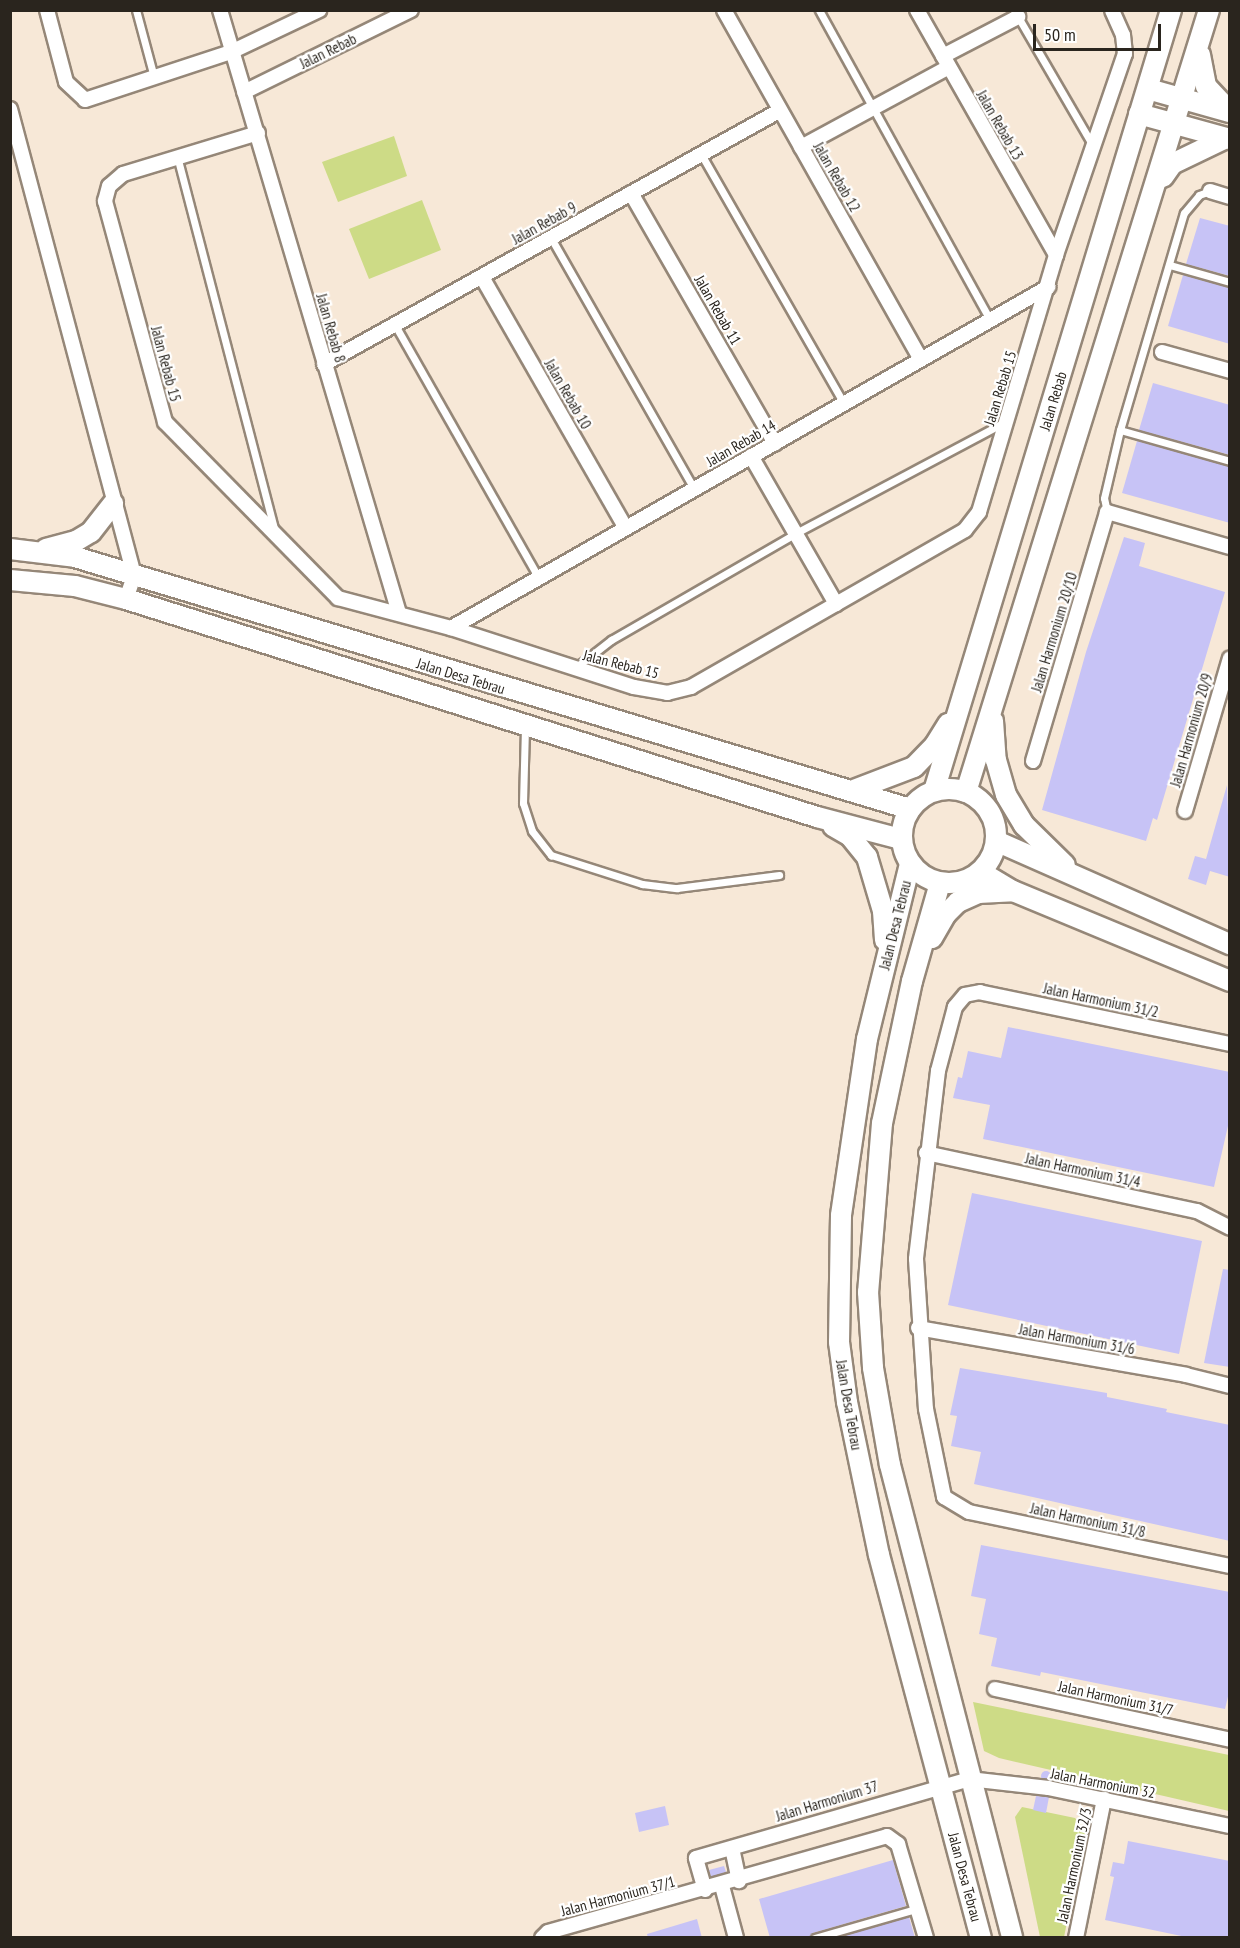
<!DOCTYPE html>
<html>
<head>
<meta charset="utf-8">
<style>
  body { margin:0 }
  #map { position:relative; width:1240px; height:1948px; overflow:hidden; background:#f7e8d7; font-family:"PT Sans Narrow",sans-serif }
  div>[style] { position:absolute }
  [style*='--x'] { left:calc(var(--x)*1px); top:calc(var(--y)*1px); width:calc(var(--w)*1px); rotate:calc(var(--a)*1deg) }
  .green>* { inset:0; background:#cddb86 }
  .building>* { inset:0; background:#c7c3f6 }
  .round { border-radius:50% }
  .roads { filter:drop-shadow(2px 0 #958778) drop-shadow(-2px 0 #958778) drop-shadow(0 2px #958778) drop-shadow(0 -2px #958778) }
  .lane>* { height:7px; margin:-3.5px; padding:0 3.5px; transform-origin:3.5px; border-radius:3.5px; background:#fff }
  .street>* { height:14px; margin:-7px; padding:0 7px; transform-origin:7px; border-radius:7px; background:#fff }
  .secondary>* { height:20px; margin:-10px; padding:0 10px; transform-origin:10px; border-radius:10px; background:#fff }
  .secondary>.ring { margin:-10px; padding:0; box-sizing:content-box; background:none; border:20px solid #fff; border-radius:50% }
  span { translate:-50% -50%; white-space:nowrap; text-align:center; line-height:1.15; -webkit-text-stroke:4.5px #fff; paint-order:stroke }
  .street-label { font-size:15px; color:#2a251e }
  .frame { position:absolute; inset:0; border:12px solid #2a251e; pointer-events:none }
  .scale { position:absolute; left:1033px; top:24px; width:128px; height:27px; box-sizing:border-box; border:3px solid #2a251e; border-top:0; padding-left:8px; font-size:18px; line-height:21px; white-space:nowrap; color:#2a251e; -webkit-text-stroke:4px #fff; paint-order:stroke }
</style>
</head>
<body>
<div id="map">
  <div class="green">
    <div style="clip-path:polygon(394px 136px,407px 176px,338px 202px,322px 162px)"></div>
    <div style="clip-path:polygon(422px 200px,441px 250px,369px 279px,349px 229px)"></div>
    <div style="clip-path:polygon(973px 1702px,1229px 1755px,1229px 1811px,999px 1758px,984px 1751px)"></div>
    <div style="clip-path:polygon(1022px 1807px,1075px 1818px,1086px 1829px,1064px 1937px,1040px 1937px,1015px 1817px)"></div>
  </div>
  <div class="building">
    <div style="clip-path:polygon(1200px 218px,1230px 226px,1230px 276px,1186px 264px)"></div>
    <div style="clip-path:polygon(1183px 275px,1230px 288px,1230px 344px,1168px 326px)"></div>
    <div style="clip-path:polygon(1153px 383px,1230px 405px,1230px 455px,1139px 430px)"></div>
    <div style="clip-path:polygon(1137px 441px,1230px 466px,1230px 523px,1122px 493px)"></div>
    <div style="clip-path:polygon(1124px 537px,1145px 543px,1139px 566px,1225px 592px,1157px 820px,1153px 818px,1146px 841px,1042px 810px,1086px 652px)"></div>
    <div style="clip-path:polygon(1227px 785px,1230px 877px,1210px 871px,1206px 885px,1188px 879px,1195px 856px,1206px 859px)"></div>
    <div style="clip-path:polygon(1008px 1027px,1230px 1072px,1230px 1117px,1214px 1187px,983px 1139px,990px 1105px,953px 1098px,958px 1077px,962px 1078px,968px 1051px,1001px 1058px)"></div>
    <div style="clip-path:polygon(972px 1193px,1202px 1241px,1179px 1354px,948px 1305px)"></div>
    <div style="clip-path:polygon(1223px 1269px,1230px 1270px,1230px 1367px,1204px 1363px)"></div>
    <div style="clip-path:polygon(960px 1368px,1107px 1393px,1107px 1397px,1167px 1409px,1166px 1412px,1230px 1425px,1230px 1541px,974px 1484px,981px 1452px,951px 1446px,957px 1416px,950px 1415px)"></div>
    <div style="clip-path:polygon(981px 1545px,1230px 1592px,1230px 1688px,1225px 1709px,1041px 1672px,1040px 1676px,991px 1666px,997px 1638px,979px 1634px,986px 1599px,971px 1596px)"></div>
    <div class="round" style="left:1041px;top:1771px;width:10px;height:10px"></div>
    <div style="clip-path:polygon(1036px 1796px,1049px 1797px,1046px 1813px,1033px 1810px)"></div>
    <div style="clip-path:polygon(665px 1806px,669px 1825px,639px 1832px,635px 1813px)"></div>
    <div style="clip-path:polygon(1128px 1841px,1230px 1861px,1230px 1938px,1191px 1938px,1105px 1920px,1114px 1877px,1110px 1876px,1113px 1862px,1124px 1864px)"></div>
    <div style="clip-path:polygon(893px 1860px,906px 1906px,813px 1933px,809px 1938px,770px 1938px,759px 1899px)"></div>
    <div style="clip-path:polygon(724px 1866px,726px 1872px,711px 1877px,709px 1870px)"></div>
    <div style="clip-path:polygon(909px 1917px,915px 1938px,837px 1938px)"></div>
    <div style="clip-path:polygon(697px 1919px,702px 1938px,648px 1938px,647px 1934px)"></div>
  </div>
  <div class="roads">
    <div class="lane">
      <div style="--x:136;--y:10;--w:69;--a:75"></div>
      <div style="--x:819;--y:10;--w:354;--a:61.1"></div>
      <div style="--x:1014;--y:10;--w:157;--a:59.8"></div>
      <div style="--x:701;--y:154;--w:288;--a:60.2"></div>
      <div style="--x:177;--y:156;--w:384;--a:75.4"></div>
      <div style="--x:551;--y:238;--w:289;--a:60.3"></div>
      <div style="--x:1170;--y:265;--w:62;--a:15.8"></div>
      <div style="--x:395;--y:325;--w:291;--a:60.4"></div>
      <div style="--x:1120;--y:430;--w:114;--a:15.7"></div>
      <div style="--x:1107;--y:512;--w:14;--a:-102"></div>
      <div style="--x:1104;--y:498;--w:70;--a:-76.8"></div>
      <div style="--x:1120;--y:430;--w:226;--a:-73.6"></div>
      <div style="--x:1184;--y:213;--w:23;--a:-50"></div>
      <div style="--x:1199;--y:195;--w:12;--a:-20"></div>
      <div style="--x:575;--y:668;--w:46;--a:-37.9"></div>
      <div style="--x:611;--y:640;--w:214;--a:-30"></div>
      <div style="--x:796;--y:533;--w:237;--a:-28"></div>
      <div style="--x:525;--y:727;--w:76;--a:91.5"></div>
      <div style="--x:523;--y:803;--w:29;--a:72"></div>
      <div style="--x:532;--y:831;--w:31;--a:52"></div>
      <div style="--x:551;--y:855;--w:96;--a:17.7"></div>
      <div style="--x:642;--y:884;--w:35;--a:7"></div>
      <div style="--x:677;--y:888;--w:103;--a:-7.3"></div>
      <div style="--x:815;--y:1938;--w:108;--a:-16.1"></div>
    </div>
    <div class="street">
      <div style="--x:47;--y:10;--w:74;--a:75.2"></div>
      <div style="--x:66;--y:82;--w:26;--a:43"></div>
      <div style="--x:85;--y:100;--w:154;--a:-18.2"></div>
      <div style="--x:231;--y:52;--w:98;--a:-25.5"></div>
      <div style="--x:220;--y:10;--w:629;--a:73.47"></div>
      <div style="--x:724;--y:10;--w:401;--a:60.6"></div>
      <div style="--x:917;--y:10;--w:282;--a:60.4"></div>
      <div style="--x:943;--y:56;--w:85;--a:-27.5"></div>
      <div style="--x:244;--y:92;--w:186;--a:-26.2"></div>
      <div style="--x:10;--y:109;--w:483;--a:75.1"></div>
      <div style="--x:134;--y:576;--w:24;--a:109"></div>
      <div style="--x:258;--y:133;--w:141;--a:163.1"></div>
      <div style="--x:123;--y:174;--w:18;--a:139"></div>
      <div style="--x:109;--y:186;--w:16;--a:105"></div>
      <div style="--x:105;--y:201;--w:229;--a:74.8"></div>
      <div style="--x:165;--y:422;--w:247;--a:45.5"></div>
      <div style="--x:338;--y:598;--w:117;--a:14.9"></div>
      <div style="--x:451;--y:628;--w:192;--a:17.9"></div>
      <div style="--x:634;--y:687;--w:34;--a:10"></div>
      <div style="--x:667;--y:693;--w:25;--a:-14"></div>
      <div style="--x:691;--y:687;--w:316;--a:-29.8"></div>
      <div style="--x:965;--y:530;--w:23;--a:-52"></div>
      <div style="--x:979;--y:512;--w:268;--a:-73.3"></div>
      <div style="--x:1056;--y:255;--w:213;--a:-71.1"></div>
      <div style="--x:1125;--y:54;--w:19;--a:-96"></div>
      <div style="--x:1123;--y:35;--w:27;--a:-114"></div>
      <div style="--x:801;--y:147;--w:168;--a:-28.4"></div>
      <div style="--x:1210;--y:191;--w:21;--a:17"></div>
      <div style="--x:631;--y:193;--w:289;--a:60.1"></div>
      <div style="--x:482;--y:277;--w:289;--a:60.2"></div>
      <div style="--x:1162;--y:352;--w:71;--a:15.6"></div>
      <div style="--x:324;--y:364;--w:521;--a:-29.08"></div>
      <div style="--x:751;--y:456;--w:171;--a:60.1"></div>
      <div style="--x:451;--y:628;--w:688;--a:-29.73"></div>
      <div style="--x:1033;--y:761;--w:260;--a:-73.4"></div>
      <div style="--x:1107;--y:512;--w:128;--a:15.9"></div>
      <div style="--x:1185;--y:811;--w:159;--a:-73.6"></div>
      <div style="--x:1230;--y:1044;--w:255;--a:-168.3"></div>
      <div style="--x:980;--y:992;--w:15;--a:169"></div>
      <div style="--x:965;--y:995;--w:16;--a:130"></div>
      <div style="--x:955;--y:1007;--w:66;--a:104.9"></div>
      <div style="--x:938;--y:1071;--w:189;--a:96.7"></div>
      <div style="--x:916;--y:1259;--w:150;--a:86.2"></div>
      <div style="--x:926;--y:1409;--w:90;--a:78.4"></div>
      <div style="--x:944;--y:1497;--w:29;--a:31"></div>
      <div style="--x:969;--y:1512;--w:267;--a:11.7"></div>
      <div style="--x:926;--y:1153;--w:277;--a:12.1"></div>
      <div style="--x:1197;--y:1211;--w:37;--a:27"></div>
      <div style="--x:918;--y:1328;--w:272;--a:9.9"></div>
      <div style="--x:1186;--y:1375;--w:45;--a:14"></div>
      <div style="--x:995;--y:1689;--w:240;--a:12.2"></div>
      <div style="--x:732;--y:1848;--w:34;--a:78"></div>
      <div style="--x:722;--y:1886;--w:54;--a:74.9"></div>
      <div style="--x:705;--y:1890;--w:33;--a:-106"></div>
      <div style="--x:696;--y:1858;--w:284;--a:-16.1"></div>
      <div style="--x:969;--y:1779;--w:80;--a:6.5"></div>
      <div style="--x:1048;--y:1788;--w:186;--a:11.8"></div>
      <div style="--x:542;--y:1938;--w:8;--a:-45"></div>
      <div style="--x:548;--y:1932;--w:352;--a:-15.8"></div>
      <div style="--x:887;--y:1836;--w:14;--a:36"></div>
      <div style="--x:898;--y:1844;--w:98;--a:73.4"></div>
      <div style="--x:1076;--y:1938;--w:142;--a:-78.6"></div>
    </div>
    <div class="secondary">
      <div style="--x:1200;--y:55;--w:32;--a:79"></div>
      <div style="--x:1206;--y:86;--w:34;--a:47"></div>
      <div style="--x:1148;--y:89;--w:85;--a:15.7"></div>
      <div style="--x:1139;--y:114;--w:94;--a:15.4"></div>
      <div style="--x:1163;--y:177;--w:16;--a:-55"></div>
      <div style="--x:1172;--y:164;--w:60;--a:-25.7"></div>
      <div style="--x:10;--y:549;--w:65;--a:7"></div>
      <div style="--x:75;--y:557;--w:872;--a:16.79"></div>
      <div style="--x:46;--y:549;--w:31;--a:-15"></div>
      <div style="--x:76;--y:541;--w:17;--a:-31"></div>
      <div style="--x:91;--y:532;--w:36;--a:-52"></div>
      <div style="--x:10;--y:580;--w:65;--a:5.3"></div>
      <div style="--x:75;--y:586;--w:53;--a:14.3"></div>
      <div style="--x:126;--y:599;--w:725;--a:17.51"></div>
      <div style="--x:817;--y:817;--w:87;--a:14.7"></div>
      <div style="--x:993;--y:721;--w:39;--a:86"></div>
      <div style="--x:996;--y:760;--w:36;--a:74"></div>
      <div style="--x:1006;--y:795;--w:35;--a:59"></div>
      <div style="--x:1024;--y:825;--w:57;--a:44.3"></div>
      <div class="ring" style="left:902px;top:789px;width:74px;height:74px"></div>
      <div style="--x:851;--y:791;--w:67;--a:-20.9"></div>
      <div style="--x:914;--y:767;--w:30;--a:-46"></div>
      <div style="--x:935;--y:745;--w:25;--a:-58"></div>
      <div style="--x:934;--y:791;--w:816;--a:-73.12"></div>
      <div style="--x:966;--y:792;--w:819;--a:-72.74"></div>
      <div style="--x:833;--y:826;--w:20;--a:30"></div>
      <div style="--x:850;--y:836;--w:27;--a:51"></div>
      <div style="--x:867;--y:857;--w:56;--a:73.5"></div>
      <div style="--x:883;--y:911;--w:29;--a:86"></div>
      <div style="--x:996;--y:841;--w:256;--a:23.8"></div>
      <div style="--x:910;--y:864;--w:180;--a:103.8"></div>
      <div style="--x:867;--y:1039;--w:179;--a:98.4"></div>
      <div style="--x:841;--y:1216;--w:126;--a:90.9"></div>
      <div style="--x:839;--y:1342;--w:61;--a:82.4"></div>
      <div style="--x:847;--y:1402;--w:156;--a:78.2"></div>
      <div style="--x:879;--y:1555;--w:396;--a:75.1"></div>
      <div style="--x:981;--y:872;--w:37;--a:31"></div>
      <div style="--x:1013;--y:891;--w:235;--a:22.5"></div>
      <div style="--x:940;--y:883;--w:102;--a:105.9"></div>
      <div style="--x:912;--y:981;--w:145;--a:101.9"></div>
      <div style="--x:882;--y:1123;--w:170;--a:94.7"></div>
      <div style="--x:868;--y:1292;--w:76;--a:86.2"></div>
      <div style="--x:873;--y:1368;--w:98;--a:80.1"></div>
      <div style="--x:890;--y:1465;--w:488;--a:75.5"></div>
      <div style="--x:932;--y:938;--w:28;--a:-60"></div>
      <div style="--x:946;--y:914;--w:17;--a:-45"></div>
      <div style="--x:958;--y:902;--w:22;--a:-24"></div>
      <div style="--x:978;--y:893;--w:35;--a:-3"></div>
    </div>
  </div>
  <div class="street-label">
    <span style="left:328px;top:51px;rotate:-26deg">Jalan Rebab</span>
    <span style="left:1000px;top:125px;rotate:60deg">Jalan Rebab 13</span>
    <span style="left:837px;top:177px;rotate:60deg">Jalan Rebab 12</span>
    <span style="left:544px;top:223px;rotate:-29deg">Jalan Rebab 9</span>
    <span style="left:718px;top:310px;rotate:60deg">Jalan Rebab 11</span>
    <span style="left:331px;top:328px;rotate:74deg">Jalan Rebab 8</span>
    <span style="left:166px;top:364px;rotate:75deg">Jalan Rebab 15</span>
    <span style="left:1000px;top:388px;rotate:-73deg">Jalan Rebab 15</span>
    <span style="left:568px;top:394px;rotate:60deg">Jalan Rebab 10</span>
    <span style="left:1053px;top:401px;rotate:-73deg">Jalan Rebab</span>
    <span style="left:741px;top:443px;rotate:-30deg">Jalan Rebab 14</span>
    <span style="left:1054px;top:632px;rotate:-73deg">Jalan Harmonium 20/10</span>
    <span style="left:621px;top:664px;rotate:14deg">Jalan Rebab 15</span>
    <span style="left:461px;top:676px;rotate:17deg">Jalan Desa Tebrau</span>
    <span style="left:1191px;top:730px;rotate:-74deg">Jalan Harmonium 20/9</span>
    <span style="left:895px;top:925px;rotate:-76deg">Jalan Desa Tebrau</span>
    <span style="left:1101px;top:1000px;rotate:12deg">Jalan Harmonium 31/2</span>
    <span style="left:1083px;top:1170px;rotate:12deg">Jalan Harmonium 31/4</span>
    <span style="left:1077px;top:1339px;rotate:10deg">Jalan Harmonium 31/6</span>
    <span style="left:849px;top:1405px;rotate:80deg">Jalan Desa Tebrau</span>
    <span style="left:1088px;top:1520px;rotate:12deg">Jalan Harmonium 31/8</span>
    <span style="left:1116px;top:1698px;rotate:12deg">Jalan Harmonium 31/7</span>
    <span style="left:1103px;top:1783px;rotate:11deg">Jalan Harmonium 32</span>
    <span style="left:827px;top:1801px;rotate:-17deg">Jalan Harmonium 37</span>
    <span style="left:1074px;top:1865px;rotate:-78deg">Jalan Harmonium 32/3</span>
    <span style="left:965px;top:1877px;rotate:75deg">Jalan Desa Tebrau</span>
    <span style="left:618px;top:1896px;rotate:-15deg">Jalan Harmonium 37/1</span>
  </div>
  <div class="frame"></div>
  <div class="scale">50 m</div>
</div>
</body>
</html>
